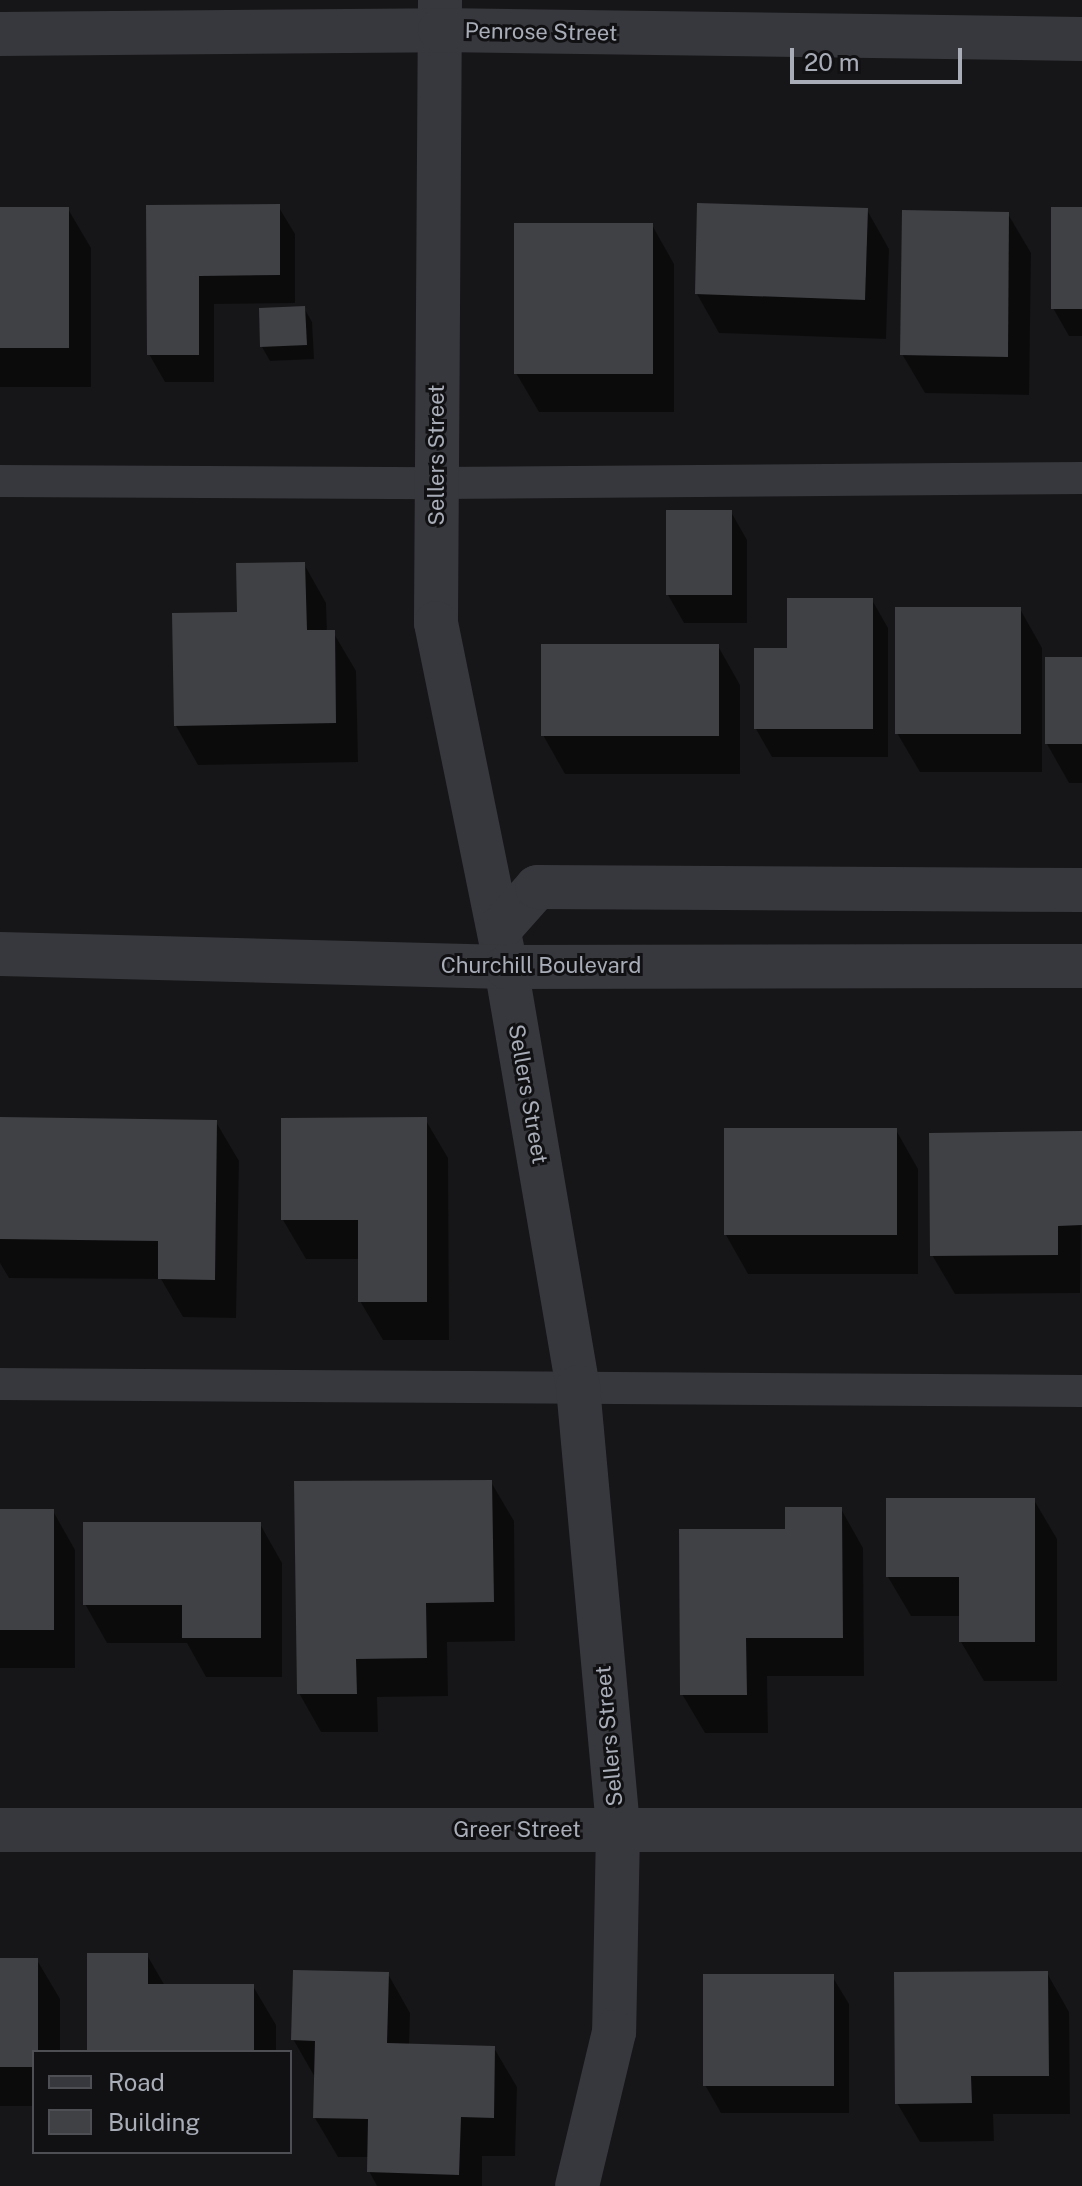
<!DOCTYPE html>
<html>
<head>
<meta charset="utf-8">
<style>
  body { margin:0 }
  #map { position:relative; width:1082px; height:2186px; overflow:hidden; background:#161618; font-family:"Public Sans",sans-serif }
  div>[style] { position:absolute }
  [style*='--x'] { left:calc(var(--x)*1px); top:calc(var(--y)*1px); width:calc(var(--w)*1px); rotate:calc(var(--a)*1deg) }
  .shadow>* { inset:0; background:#0007 }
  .building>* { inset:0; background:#404145 }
  .service>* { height:32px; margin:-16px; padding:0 16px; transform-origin:16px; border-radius:16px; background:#37383d }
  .minor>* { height:44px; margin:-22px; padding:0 22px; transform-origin:22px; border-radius:22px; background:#37383d }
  span { translate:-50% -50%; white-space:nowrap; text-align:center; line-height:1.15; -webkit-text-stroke:6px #111113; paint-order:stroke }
  .street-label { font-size:22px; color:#a8adb8 }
  .legend { position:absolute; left:32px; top:2050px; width:260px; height:104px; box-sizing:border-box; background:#111113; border:2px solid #4d4f55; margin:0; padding:10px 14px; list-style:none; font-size:24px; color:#a8adb8 }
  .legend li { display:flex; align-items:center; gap:16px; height:40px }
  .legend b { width:40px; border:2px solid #4d4f55 }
  .scale { position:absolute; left:790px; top:48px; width:172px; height:36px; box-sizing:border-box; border:4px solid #a8adb8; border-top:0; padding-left:10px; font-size:24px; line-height:28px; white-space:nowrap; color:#a8adb8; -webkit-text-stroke:6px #111113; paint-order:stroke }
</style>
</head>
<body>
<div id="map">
  <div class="shadow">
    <div style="clip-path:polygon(148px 206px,278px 206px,295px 234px,295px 303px,214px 304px,214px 382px,165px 382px,149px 354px)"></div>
    <div style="clip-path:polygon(0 209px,68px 209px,91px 248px,91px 387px,0 387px)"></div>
    <div style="clip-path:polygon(1082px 209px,1082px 336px,1069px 336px,1053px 308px)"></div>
    <div style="clip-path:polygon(867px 210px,889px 249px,886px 339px,719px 333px,697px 294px)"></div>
    <div style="clip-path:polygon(1008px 214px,1031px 253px,1029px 395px,925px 393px,902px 354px)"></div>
    <div style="clip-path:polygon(652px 225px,674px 264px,674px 412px,539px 412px,516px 373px)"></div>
    <div style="clip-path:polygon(304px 308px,312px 322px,314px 359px,270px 361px,262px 347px)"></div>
    <div style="clip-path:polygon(731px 512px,747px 540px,747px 623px,684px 623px,668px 595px)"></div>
    <div style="clip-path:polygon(304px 564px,326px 603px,327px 632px,333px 632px,356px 671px,358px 762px,198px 765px,176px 726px,239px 614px)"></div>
    <div style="clip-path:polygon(872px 600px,888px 628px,888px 757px,772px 757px,756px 729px)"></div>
    <div style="clip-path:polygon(1020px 609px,1042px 648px,1042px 772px,920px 772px,897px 733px)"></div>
    <div style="clip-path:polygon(718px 646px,740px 685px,740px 774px,565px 774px,543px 735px)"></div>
    <div style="clip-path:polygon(1082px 659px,1082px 783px,1069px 783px,1047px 744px)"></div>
    <div style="clip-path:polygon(0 1119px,216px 1122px,239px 1161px,236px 1318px,183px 1317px,161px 1279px,9px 1278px,0 1263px)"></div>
    <div style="clip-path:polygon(425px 1119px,448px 1158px,449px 1340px,383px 1340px,360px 1301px,360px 1259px,306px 1259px,283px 1220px)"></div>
    <div style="clip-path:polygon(896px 1130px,918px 1169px,918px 1274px,748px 1274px,726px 1235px)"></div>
    <div style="clip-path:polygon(1082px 1133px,1080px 1293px,955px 1294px,932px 1255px)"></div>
    <div style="clip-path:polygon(491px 1482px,514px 1521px,515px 1641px,447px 1642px,448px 1696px,377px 1697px,378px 1732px,321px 1732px,299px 1693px)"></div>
    <div style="clip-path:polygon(1034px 1500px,1057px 1539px,1057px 1681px,984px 1681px,961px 1642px,961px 1616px,911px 1616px,888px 1577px)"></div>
    <div style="clip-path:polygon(841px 1509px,863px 1548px,864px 1676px,767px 1676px,768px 1733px,705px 1733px,682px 1694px,787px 1531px)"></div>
    <div style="clip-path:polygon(0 1511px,53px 1511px,75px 1550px,75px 1668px,0 1668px)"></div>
    <div style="clip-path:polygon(260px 1524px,282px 1563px,282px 1677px,206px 1677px,187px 1643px,107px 1643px,85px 1604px)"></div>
    <div style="clip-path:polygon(147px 1955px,165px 1986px,253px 1986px,276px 2025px,276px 2052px,89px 2052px)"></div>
    <div style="clip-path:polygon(0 1960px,37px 1960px,60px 1999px,60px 2052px,34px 2052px,34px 2106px,0 2106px)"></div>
    <div style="clip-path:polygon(1047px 1973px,1069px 2012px,1070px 2114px,993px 2114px,994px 2141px,920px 2142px,897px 2103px)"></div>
    <div style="clip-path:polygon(388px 1974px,410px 2013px,409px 2046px,494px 2048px,517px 2087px,515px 2156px,482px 2156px,482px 2186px,377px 2186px,369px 2171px,369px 2157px,338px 2157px,315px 2118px,316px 2079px,293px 2039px)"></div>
    <div style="clip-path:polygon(832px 1976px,849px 2004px,849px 2113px,721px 2113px,705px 2085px)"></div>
  </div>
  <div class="building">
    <div style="clip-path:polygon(697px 203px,868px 208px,865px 300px,695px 294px)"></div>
    <div style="clip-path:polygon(280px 204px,280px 275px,199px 276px,199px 355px,147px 355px,146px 205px)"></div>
    <div style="clip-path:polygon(0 207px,69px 207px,69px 348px,0 348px)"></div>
    <div style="clip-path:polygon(1051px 207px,1082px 207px,1082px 309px,1051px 309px)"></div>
    <div style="clip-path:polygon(902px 210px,1009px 212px,1008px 357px,900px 355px)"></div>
    <div style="clip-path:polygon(514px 223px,653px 223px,653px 374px,514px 374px)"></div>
    <div style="clip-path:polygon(305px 306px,307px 345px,260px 347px,259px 308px)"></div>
    <div style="clip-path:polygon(666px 510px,732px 510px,732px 595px,666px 595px)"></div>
    <div style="clip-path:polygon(305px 562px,307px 630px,335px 630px,336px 723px,174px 726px,172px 613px,237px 612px,236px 563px)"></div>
    <div style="clip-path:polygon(787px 598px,873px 598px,873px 729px,754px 729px,754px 648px,787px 648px)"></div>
    <div style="clip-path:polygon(895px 607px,1021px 607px,1021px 734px,895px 734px)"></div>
    <div style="clip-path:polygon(541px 644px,719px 644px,719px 736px,541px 736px)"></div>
    <div style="clip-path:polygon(1045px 657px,1082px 657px,1082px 744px,1045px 744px)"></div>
    <div style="clip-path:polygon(0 1117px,217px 1120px,215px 1280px,158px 1279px,158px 1241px,0 1239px)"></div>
    <div style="clip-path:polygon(427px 1117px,427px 1302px,358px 1302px,358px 1220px,281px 1220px,281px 1118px)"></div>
    <div style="clip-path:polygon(724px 1128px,897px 1128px,897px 1235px,724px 1235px)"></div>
    <div style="clip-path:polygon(1082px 1131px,1082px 1225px,1058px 1226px,1058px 1255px,930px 1256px,929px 1133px)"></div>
    <div style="clip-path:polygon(492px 1480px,494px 1602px,426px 1603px,427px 1658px,356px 1659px,357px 1694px,297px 1694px,294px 1481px)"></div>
    <div style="clip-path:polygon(886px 1498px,1035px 1498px,1035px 1642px,959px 1642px,959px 1577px,886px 1577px)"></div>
    <div style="clip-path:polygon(785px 1507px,842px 1507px,843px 1638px,746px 1638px,747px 1695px,680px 1695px,679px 1529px,785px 1529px)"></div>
    <div style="clip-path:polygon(0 1509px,54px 1509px,54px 1630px,0 1630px)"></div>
    <div style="clip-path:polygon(83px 1522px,261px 1522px,261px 1638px,182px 1638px,182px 1605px,83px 1605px)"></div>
    <div style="clip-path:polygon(87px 1953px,148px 1953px,148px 1984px,254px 1984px,254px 2052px,87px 2052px)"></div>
    <div style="clip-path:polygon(0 1958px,38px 1958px,38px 2052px,34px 2052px,34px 2067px,0 2067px)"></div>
    <div style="clip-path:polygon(293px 1970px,389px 1972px,387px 2043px,495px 2046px,494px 2118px,461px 2117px,459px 2175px,367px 2172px,368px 2119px,313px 2118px,315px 2041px,291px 2040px)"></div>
    <div style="clip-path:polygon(1048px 1971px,1049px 2076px,971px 2076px,972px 2103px,895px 2104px,894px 1972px)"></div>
    <div style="clip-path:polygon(703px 1974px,834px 1974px,834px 2086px,703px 2086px)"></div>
  </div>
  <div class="service">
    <div style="--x:0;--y:481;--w:437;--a:0.3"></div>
    <div style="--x:437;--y:483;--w:645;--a:-0.44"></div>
    <div style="--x:0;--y:1384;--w:1082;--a:0.37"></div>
  </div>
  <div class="minor">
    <div style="--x:440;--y:0;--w:623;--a:90.37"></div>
    <div style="--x:436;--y:623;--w:351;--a:78.5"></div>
    <div style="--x:506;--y:967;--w:426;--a:80.3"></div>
    <div style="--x:578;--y:1387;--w:445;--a:84.8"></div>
    <div style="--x:618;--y:1830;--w:202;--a:91.1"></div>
    <div style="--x:614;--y:2032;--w:158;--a:103.5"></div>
    <div style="--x:0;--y:34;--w:440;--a:-0.5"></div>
    <div style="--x:440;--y:30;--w:642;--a:0.8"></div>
    <div style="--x:499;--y:930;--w:57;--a:-48.5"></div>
    <div style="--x:537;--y:887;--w:545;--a:0.32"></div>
    <div style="--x:0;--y:954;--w:506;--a:1.47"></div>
    <div style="--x:506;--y:967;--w:576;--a:-0.1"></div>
    <div style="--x:0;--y:1830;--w:1082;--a:0"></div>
  </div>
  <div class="street-label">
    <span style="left:541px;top:32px;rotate:1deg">Penrose Street</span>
    <span style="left:437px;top:455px;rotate:-90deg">Sellers Street</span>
    <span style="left:541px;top:966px">Churchill Boulevard</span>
    <span style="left:528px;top:1094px;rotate:80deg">Sellers Street</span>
    <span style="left:609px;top:1736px;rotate:-95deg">Sellers Street</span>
    <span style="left:517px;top:1830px">Greer Street</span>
  </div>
  <ul class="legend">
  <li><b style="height:10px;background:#37383d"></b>Road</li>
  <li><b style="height:22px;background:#404145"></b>Building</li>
  </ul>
  <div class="scale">20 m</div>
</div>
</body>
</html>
